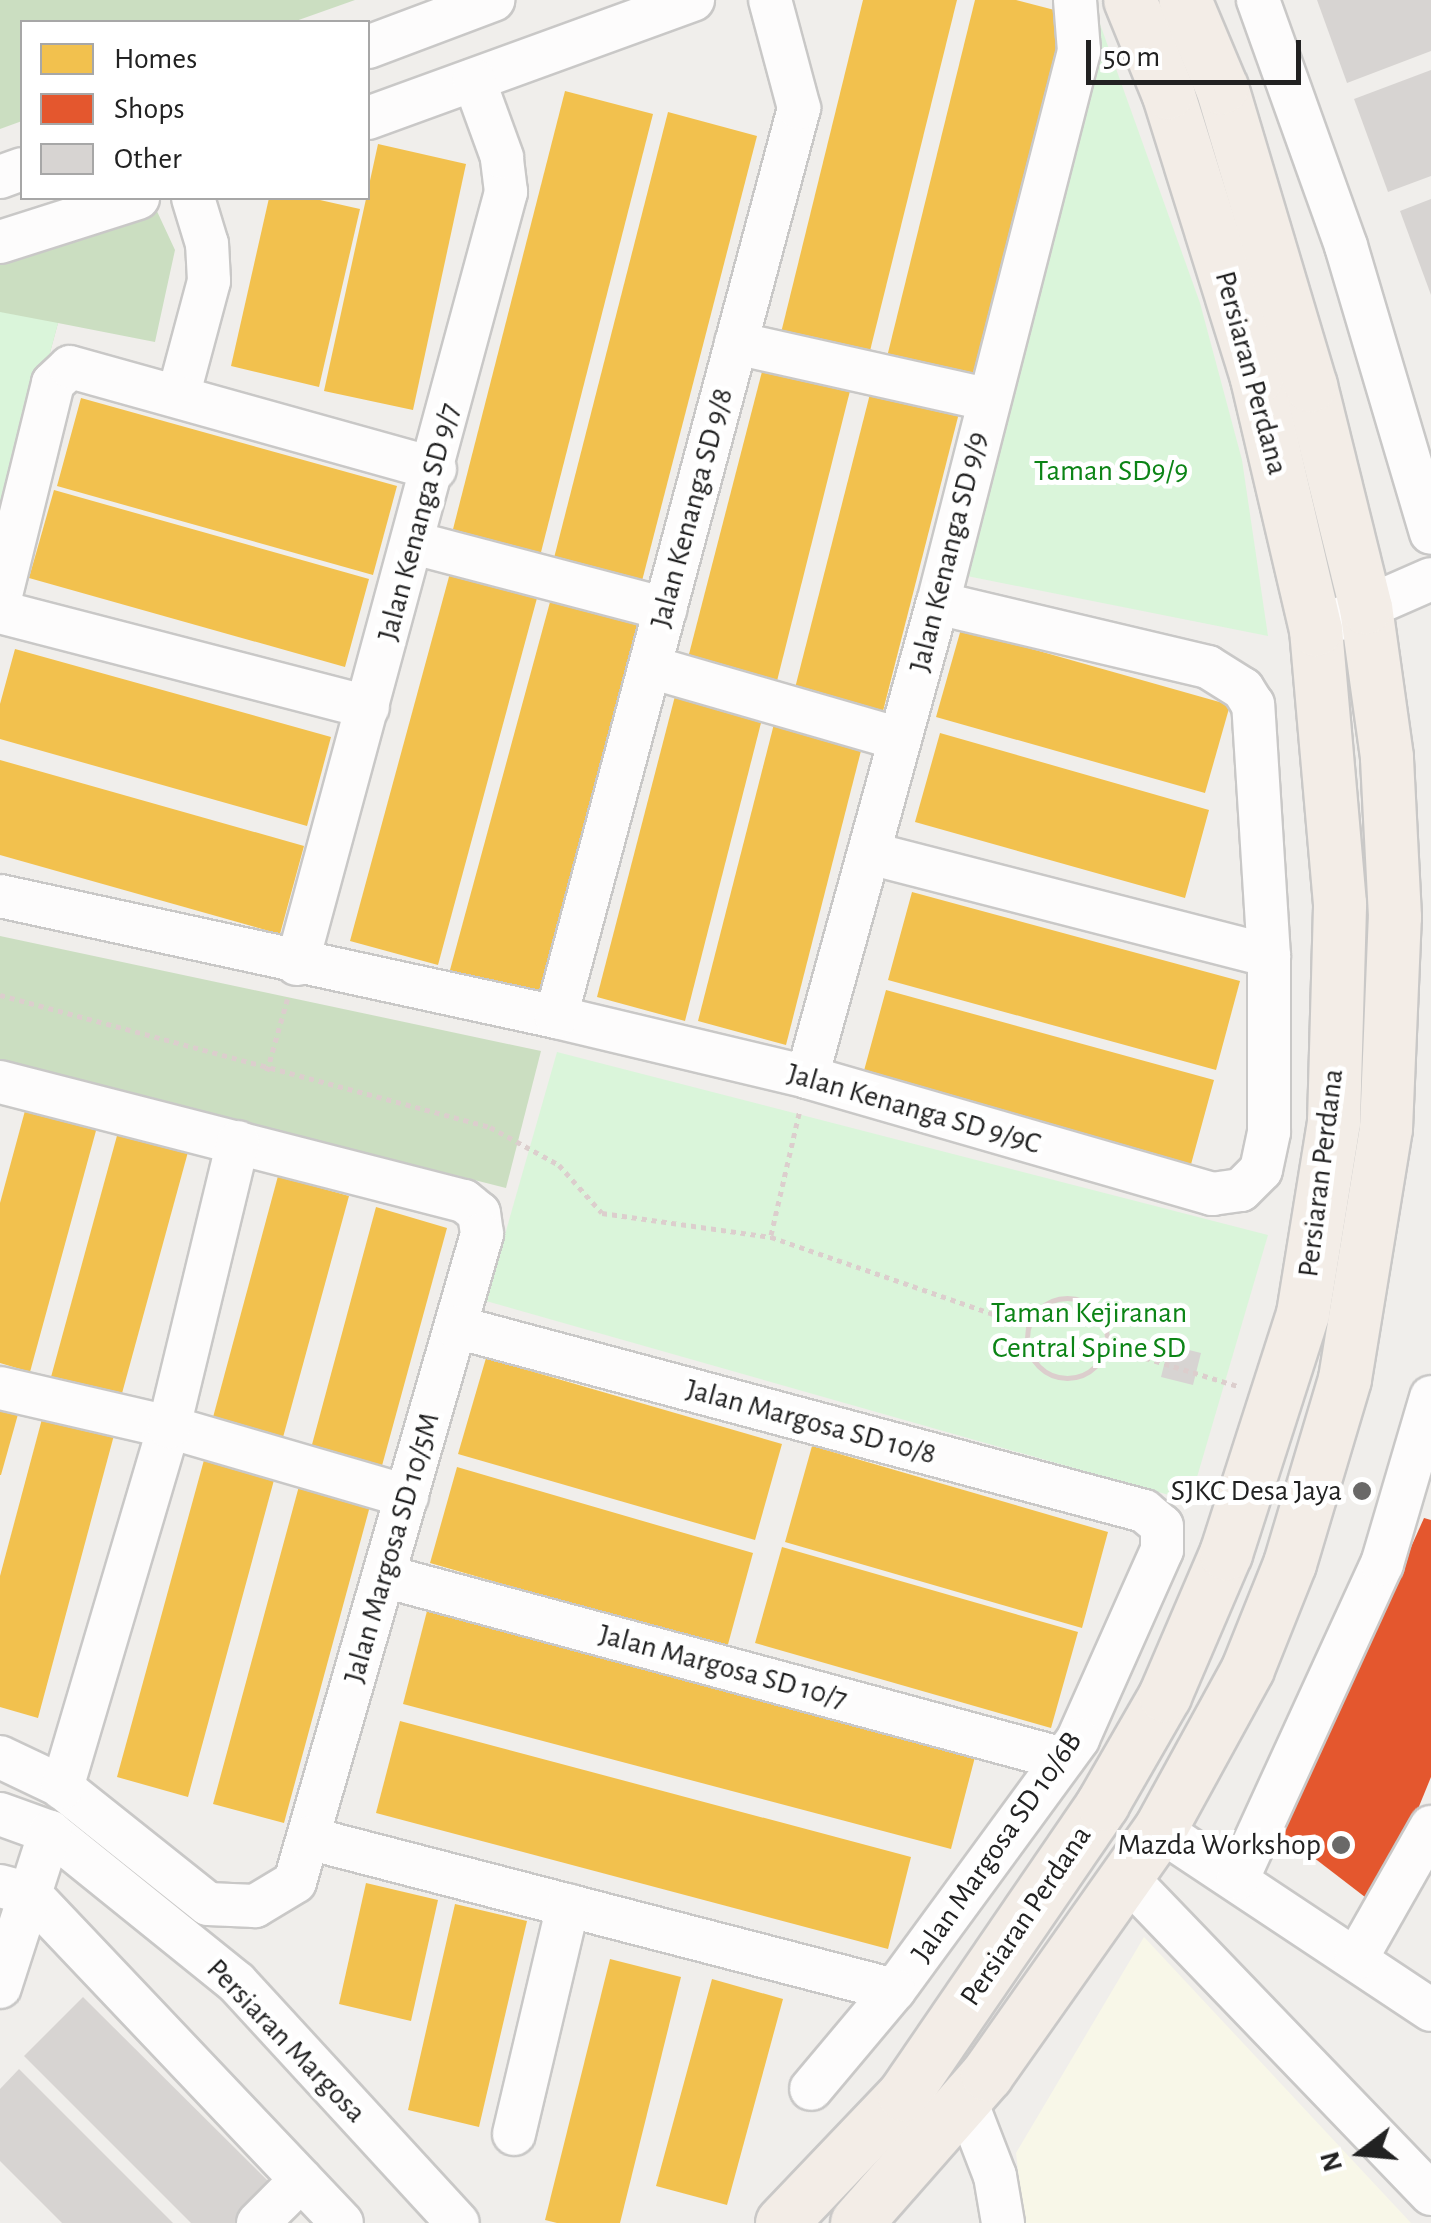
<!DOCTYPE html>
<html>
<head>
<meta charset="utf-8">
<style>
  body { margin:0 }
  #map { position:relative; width:1431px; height:2223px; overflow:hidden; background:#f0eeeb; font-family:"Alegreya Sans",sans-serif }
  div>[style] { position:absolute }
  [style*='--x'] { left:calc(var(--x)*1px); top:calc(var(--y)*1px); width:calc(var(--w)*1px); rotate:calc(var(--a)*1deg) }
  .education>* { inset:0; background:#f8f7e8 }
  .forest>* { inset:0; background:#cbdec1 }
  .park>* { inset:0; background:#daf5da }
  .homes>* { inset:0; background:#f2c14e }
  .shops>* { inset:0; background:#e4572e }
  .building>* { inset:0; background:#d7d4d2 }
  .path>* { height:5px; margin-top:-2.5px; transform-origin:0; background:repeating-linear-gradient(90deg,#dccecd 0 5px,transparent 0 10px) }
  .path>.ring { margin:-2.5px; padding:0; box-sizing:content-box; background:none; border:5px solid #dccecd; border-radius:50% }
  .roads { filter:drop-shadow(2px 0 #c9c8c7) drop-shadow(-2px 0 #c9c8c7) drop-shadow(0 2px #c9c8c7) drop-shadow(0 -2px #c9c8c7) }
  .minor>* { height:42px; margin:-21px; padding:0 21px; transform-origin:21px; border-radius:21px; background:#fdfcfc }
  .major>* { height:52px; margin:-26px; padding:0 26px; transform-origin:26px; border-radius:26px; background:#f3ede7 }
  .dots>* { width:28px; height:28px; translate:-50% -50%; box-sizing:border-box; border:5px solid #fff; border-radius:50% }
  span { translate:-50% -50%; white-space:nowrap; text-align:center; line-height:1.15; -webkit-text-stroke:10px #fff; paint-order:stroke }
  .street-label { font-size:30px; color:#222 }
  .park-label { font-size:30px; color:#0c8416 }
  .poi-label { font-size:30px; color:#222 }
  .right { translate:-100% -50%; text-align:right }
  .legend { position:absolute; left:20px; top:20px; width:350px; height:180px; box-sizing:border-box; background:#fff; border:2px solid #a7a7a7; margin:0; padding:12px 18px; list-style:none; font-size:30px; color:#222 }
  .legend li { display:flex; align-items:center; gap:20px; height:50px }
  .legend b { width:50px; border:2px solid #a7a7a7 }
  .north { position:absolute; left:1311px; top:2103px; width:100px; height:100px; -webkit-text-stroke:8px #fff; paint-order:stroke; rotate:254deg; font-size:28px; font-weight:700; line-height:40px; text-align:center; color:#222 }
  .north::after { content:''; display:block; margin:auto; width:35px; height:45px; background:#222; clip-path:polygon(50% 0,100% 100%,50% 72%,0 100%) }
  .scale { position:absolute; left:1086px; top:40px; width:215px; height:45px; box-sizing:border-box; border:5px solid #222; border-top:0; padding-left:12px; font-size:30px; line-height:35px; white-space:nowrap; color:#222; -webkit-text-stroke:8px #fff; paint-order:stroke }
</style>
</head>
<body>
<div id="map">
  <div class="education">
    <div style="clip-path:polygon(1144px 1937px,1411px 2223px,1024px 2223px,1016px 2153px)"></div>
  </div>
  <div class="forest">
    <div style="clip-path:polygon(0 0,355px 0,293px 22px,22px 22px,22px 121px,0 129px)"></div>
    <div style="clip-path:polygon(155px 207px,175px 250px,155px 342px,58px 323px,0 538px,0 255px)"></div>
    <div style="clip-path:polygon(0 936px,541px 1051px,506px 1188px,0 1060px)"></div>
  </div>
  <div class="park">
    <div style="clip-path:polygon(1095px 10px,1200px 303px,1242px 460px,1268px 636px,952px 573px)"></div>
    <div style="clip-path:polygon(0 312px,58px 323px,0 538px)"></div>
    <div style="clip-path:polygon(557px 1052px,1268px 1235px,1190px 1501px,486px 1301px)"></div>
  </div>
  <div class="homes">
    <div style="clip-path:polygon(863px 0,957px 0,868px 359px,780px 337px)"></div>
    <div style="clip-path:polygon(975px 0,1016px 0,1066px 13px,974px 384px,886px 361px)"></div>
    <div style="clip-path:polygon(565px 91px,653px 114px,539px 560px,451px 537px)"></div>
    <div style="clip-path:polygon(668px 112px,757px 136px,642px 581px,554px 558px)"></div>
    <div style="clip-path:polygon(378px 144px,466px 164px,413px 410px,324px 391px)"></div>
    <div style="clip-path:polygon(269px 198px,311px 198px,360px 209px,319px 387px,231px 366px)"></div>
    <div style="clip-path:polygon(766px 356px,853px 379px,777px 681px,688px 658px)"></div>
    <div style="clip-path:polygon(871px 390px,959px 413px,882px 715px,794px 692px)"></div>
    <div style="clip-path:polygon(81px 398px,397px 486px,373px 575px,57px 486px)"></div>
    <div style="clip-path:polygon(54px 490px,369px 579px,345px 667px,29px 578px)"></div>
    <div style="clip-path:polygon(453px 562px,540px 587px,438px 965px,350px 941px)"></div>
    <div style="clip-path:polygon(553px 591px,641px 615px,538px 995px,450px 970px)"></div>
    <div style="clip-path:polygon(961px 629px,1230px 705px,1205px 793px,936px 717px)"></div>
    <div style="clip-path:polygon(15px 649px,331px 737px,307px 826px,0 739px,0 704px)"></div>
    <div style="clip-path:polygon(675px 696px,762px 719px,685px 1021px,597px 997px)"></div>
    <div style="clip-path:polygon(775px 720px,863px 743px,786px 1045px,698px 1021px)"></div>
    <div style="clip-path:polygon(940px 733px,1209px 810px,1185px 898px,915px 822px)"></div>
    <div style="clip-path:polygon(0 760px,304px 846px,280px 934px,0 855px)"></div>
    <div style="clip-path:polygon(912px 892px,1240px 981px,1216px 1070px,888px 980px)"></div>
    <div style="clip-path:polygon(886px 990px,1214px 1080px,1190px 1168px,862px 1078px)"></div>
    <div style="clip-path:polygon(26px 1107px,97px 1127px,30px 1372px,0 1363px,0 1203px)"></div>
    <div style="clip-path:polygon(118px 1132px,188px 1152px,121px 1397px,51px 1377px)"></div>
    <div style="clip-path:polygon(278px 1176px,349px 1196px,282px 1441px,212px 1421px)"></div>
    <div style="clip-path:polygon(376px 1207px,447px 1228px,380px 1473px,310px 1452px)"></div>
    <div style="clip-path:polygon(486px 1358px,782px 1444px,755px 1540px,458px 1454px)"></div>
    <div style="clip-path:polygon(0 1394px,22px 1400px,1px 1475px,0 1475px)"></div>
    <div style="clip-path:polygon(46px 1404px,117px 1424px,38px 1718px,0 1707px,0 1576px)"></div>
    <div style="clip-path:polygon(812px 1446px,1108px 1532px,1082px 1628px,785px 1542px)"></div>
    <div style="clip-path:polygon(207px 1449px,277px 1469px,188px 1797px,117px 1777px)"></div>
    <div style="clip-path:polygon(457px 1467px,753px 1553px,727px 1648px,430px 1563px)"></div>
    <div style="clip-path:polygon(302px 1475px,373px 1495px,284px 1823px,213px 1804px)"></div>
    <div style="clip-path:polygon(782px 1547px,1078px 1632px,1051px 1728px,755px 1643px)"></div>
    <div style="clip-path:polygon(427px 1611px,975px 1757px,951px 1849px,403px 1704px)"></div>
    <div style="clip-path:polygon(400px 1721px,911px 1857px,888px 1949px,376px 1813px)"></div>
    <div style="clip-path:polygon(366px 1883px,438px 1900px,411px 2021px,339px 2004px)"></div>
    <div style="clip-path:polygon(455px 1904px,527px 1921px,479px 2127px,408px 2110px)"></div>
    <div style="clip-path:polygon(610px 1959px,681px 1977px,620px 2223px,557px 2223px,545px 2220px)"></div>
    <div style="clip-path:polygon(712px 1979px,783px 1999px,727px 2205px,656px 2186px)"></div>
  </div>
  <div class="shops">
    <div style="clip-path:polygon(1424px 1518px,1431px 1520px,1431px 1777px,1378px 1907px,1283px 1834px)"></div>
  </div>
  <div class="building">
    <div style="clip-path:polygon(1317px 0,1431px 0,1431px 51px,1347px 83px)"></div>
    <div style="clip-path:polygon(1431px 70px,1431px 176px,1388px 192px,1354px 99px)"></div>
    <div style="clip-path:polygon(1431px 199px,1431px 295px,1400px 211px)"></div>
    <div style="clip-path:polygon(1169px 1345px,1201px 1353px,1193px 1385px,1161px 1377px)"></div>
    <div style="clip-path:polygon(83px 1997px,274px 2187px,238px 2223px,191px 2223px,24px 2056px)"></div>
    <div style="clip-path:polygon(19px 2069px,173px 2223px,62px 2223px,0 2161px,0 2089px)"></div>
  </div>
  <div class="path">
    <div style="--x:0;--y:995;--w:507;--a:15.08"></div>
    <div style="--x:490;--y:1127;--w:79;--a:28.8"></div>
    <div style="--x:559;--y:1165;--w:64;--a:48.1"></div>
    <div style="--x:602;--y:1213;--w:171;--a:8.1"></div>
    <div style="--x:771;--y:1237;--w:272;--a:19.1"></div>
    <div style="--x:267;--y:1071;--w:77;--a:-74.2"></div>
    <div style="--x:771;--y:1235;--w:129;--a:-77"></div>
    <div class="ring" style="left:1027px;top:1298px;width:75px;height:75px"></div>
    <div style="--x:1107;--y:1346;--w:137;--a:17"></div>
  </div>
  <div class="roads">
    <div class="minor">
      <div style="--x:1258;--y:0;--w:261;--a:70.3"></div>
      <div style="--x:1346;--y:246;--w:299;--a:73.5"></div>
      <div style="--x:368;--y:47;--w:134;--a:-20.6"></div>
      <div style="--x:368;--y:118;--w:346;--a:-20"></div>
      <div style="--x:0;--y:177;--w:23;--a:-20"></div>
      <div style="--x:0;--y:242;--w:145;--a:-17.7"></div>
      <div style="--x:736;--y:343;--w:257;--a:12.6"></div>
      <div style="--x:179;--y:393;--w:116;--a:-75"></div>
      <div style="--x:209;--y:281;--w:37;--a:-93"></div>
      <div style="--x:207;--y:244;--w:48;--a:-106.9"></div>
      <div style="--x:414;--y:543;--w:260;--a:14.7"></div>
      <div style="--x:0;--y:599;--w:222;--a:-76.2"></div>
      <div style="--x:53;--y:383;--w:23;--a:-43"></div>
      <div style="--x:70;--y:367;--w:379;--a:15.6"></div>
      <div style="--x:0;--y:612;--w:380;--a:14.5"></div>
      <div style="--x:1340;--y:619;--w:99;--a:-23.7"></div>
      <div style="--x:650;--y:667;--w:260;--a:16.1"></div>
      <div style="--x:869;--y:853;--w:413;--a:14.4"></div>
      <div style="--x:0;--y:896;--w:569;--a:12.28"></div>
      <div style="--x:556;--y:1017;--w:258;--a:13.4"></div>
      <div style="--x:807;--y:1077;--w:422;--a:16.1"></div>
      <div style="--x:1212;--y:1194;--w:29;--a:-8"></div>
      <div style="--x:1241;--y:1190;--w:28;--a:-45"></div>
      <div style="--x:1261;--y:1170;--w:39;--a:-78"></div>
      <div style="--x:1269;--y:1132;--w:176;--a:-90"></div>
      <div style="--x:1269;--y:956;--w:252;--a:-93.6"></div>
      <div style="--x:1253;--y:705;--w:19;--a:-122"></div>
      <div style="--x:1243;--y:689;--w:41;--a:-147.8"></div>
      <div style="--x:1208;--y:667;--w:277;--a:-166.7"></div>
      <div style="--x:297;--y:964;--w:800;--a:-74.85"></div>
      <div style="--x:506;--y:192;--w:35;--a:-97"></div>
      <div style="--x:502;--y:157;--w:82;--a:-110"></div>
      <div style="--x:556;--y:1017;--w:941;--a:-75.03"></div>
      <div style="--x:799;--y:108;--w:112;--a:-105"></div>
      <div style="--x:807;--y:1077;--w:492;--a:-74.6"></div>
      <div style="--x:938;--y:603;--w:570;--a:-75.67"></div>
      <div style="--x:1079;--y:51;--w:51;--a:-94.5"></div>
      <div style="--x:0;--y:1082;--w:479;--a:14.4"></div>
      <div style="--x:464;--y:1201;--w:19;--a:39"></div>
      <div style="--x:479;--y:1213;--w:21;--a:82"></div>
      <div style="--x:482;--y:1234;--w:674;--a:106.1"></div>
      <div style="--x:295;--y:1882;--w:47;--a:149"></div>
      <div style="--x:255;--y:1906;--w:47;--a:-177.6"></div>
      <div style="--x:208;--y:1904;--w:191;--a:-141.4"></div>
      <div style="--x:59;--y:1785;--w:65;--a:-154.6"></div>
      <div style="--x:456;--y:1327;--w:712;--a:14.97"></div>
      <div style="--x:1144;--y:1511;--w:23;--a:40"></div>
      <div style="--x:1162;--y:1526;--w:24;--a:90"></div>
      <div style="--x:1162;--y:1550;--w:207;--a:114"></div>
      <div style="--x:1078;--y:1739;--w:311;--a:126.2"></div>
      <div style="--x:894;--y:1990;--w:129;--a:130"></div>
      <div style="--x:0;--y:1388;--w:173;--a:13"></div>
      <div style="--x:169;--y:1427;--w:248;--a:16.2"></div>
      <div style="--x:384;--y:1576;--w:703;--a:15.08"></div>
      <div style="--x:62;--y:1788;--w:377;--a:-73.5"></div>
      <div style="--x:169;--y:1427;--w:293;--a:-76.4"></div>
      <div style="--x:0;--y:1814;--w:53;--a:19.8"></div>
      <div style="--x:50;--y:1832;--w:240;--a:38.9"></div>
      <div style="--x:237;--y:1983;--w:326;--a:47.4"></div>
      <div style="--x:1160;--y:1830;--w:325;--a:33.6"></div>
      <div style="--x:308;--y:1838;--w:605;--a:14.54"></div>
      <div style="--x:1126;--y:1877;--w:440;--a:46.1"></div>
      <div style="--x:1238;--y:1878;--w:345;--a:-65.4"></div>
      <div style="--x:1382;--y:1564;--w:174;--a:-73.6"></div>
      <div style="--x:0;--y:1886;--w:31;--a:15"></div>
      <div style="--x:30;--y:1894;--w:453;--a:46.5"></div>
      <div style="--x:1356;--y:1959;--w:152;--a:-60.4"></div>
      <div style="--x:0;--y:1987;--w:163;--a:-72.1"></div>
      <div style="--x:966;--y:2101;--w:80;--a:68.9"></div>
      <div style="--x:995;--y:2176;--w:48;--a:80.3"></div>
      <div style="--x:514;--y:2134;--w:235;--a:-76.7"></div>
      <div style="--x:258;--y:2223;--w:61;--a:-45"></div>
    </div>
    <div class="major">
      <div style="--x:782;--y:2223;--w:177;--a:-46.4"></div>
      <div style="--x:904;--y:2095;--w:353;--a:-55.6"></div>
      <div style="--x:1103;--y:1804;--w:125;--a:-60.1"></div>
      <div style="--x:1165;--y:1696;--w:155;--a:-66.8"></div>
      <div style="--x:1226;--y:1554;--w:252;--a:-72.2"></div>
      <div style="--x:1303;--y:1314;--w:194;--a:-80.8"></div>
      <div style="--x:1334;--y:1122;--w:218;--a:-88.4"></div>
      <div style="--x:1340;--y:904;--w:275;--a:-95"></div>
      <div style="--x:1316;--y:630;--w:259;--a:-103.2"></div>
      <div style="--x:1257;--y:378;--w:299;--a:-107.3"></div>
      <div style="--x:1168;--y:93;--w:100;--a:-112.2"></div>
      <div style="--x:857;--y:2223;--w:197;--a:-48.7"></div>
      <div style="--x:987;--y:2075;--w:300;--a:-54.8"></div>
      <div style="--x:1160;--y:1830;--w:183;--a:-61.3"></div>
      <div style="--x:1248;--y:1669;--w:113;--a:-68.2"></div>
      <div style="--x:1290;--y:1564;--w:193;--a:-73.4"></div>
      <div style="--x:1345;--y:1379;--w:253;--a:-80.7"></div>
      <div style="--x:1386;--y:1129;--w:212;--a:-87.6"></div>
      <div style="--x:1395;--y:917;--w:160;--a:-92.9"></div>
      <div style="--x:1387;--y:757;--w:150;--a:-98"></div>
      <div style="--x:1366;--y:608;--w:229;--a:-103.9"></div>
      <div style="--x:1311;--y:386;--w:311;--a:-106.6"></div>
      <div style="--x:1222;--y:88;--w:95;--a:-112.8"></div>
    </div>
  </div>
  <div class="dots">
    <div style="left:1362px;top:1491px;background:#6a6968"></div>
    <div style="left:1341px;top:1845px;background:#6a6968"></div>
  </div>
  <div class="street-label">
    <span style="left:1251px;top:373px;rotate:75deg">Persiaran Perdana</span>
    <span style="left:692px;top:508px;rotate:-75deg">Jalan Kenanga SD 9/8</span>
    <span style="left:419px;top:522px;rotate:-75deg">Jalan Kenanga SD 9/7</span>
    <span style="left:949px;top:552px;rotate:-76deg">Jalan Kenanga SD 9/9</span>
    <span style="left:914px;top:1109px;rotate:16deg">Jalan Kenanga SD 9/9C</span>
    <span style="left:1321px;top:1173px;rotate:-83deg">Persiaran Perdana</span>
    <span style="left:811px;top:1422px;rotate:15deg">Jalan Margosa SD 10/8</span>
    <span style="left:392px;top:1548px;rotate:-74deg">Jalan Margosa SD 10/5M</span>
    <span style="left:723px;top:1667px;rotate:15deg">Jalan Margosa SD 10/7</span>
    <span style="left:997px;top:1847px;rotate:-55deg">Jalan Margosa SD 10/6B</span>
    <span style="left:1026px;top:1916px;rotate:-56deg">Persiaran Perdana</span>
    <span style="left:286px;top:2041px;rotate:46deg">Persiaran Margosa</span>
  </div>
  <div class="park-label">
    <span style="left:1111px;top:471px">Taman SD9/9</span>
    <span style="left:1089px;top:1330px">Taman Kejiranan<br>Central Spine SD</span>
  </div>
  <div class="poi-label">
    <span class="right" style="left:1342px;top:1491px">SJKC Desa Jaya</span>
    <span class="right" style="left:1321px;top:1845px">Mazda Workshop</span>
  </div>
  <ul class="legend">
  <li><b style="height:28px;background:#f2c14e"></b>Homes</li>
  <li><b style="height:28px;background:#e4572e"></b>Shops</li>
  <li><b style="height:28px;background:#d7d4d2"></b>Other</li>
  </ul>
  <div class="north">N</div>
  <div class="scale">50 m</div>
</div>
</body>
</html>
